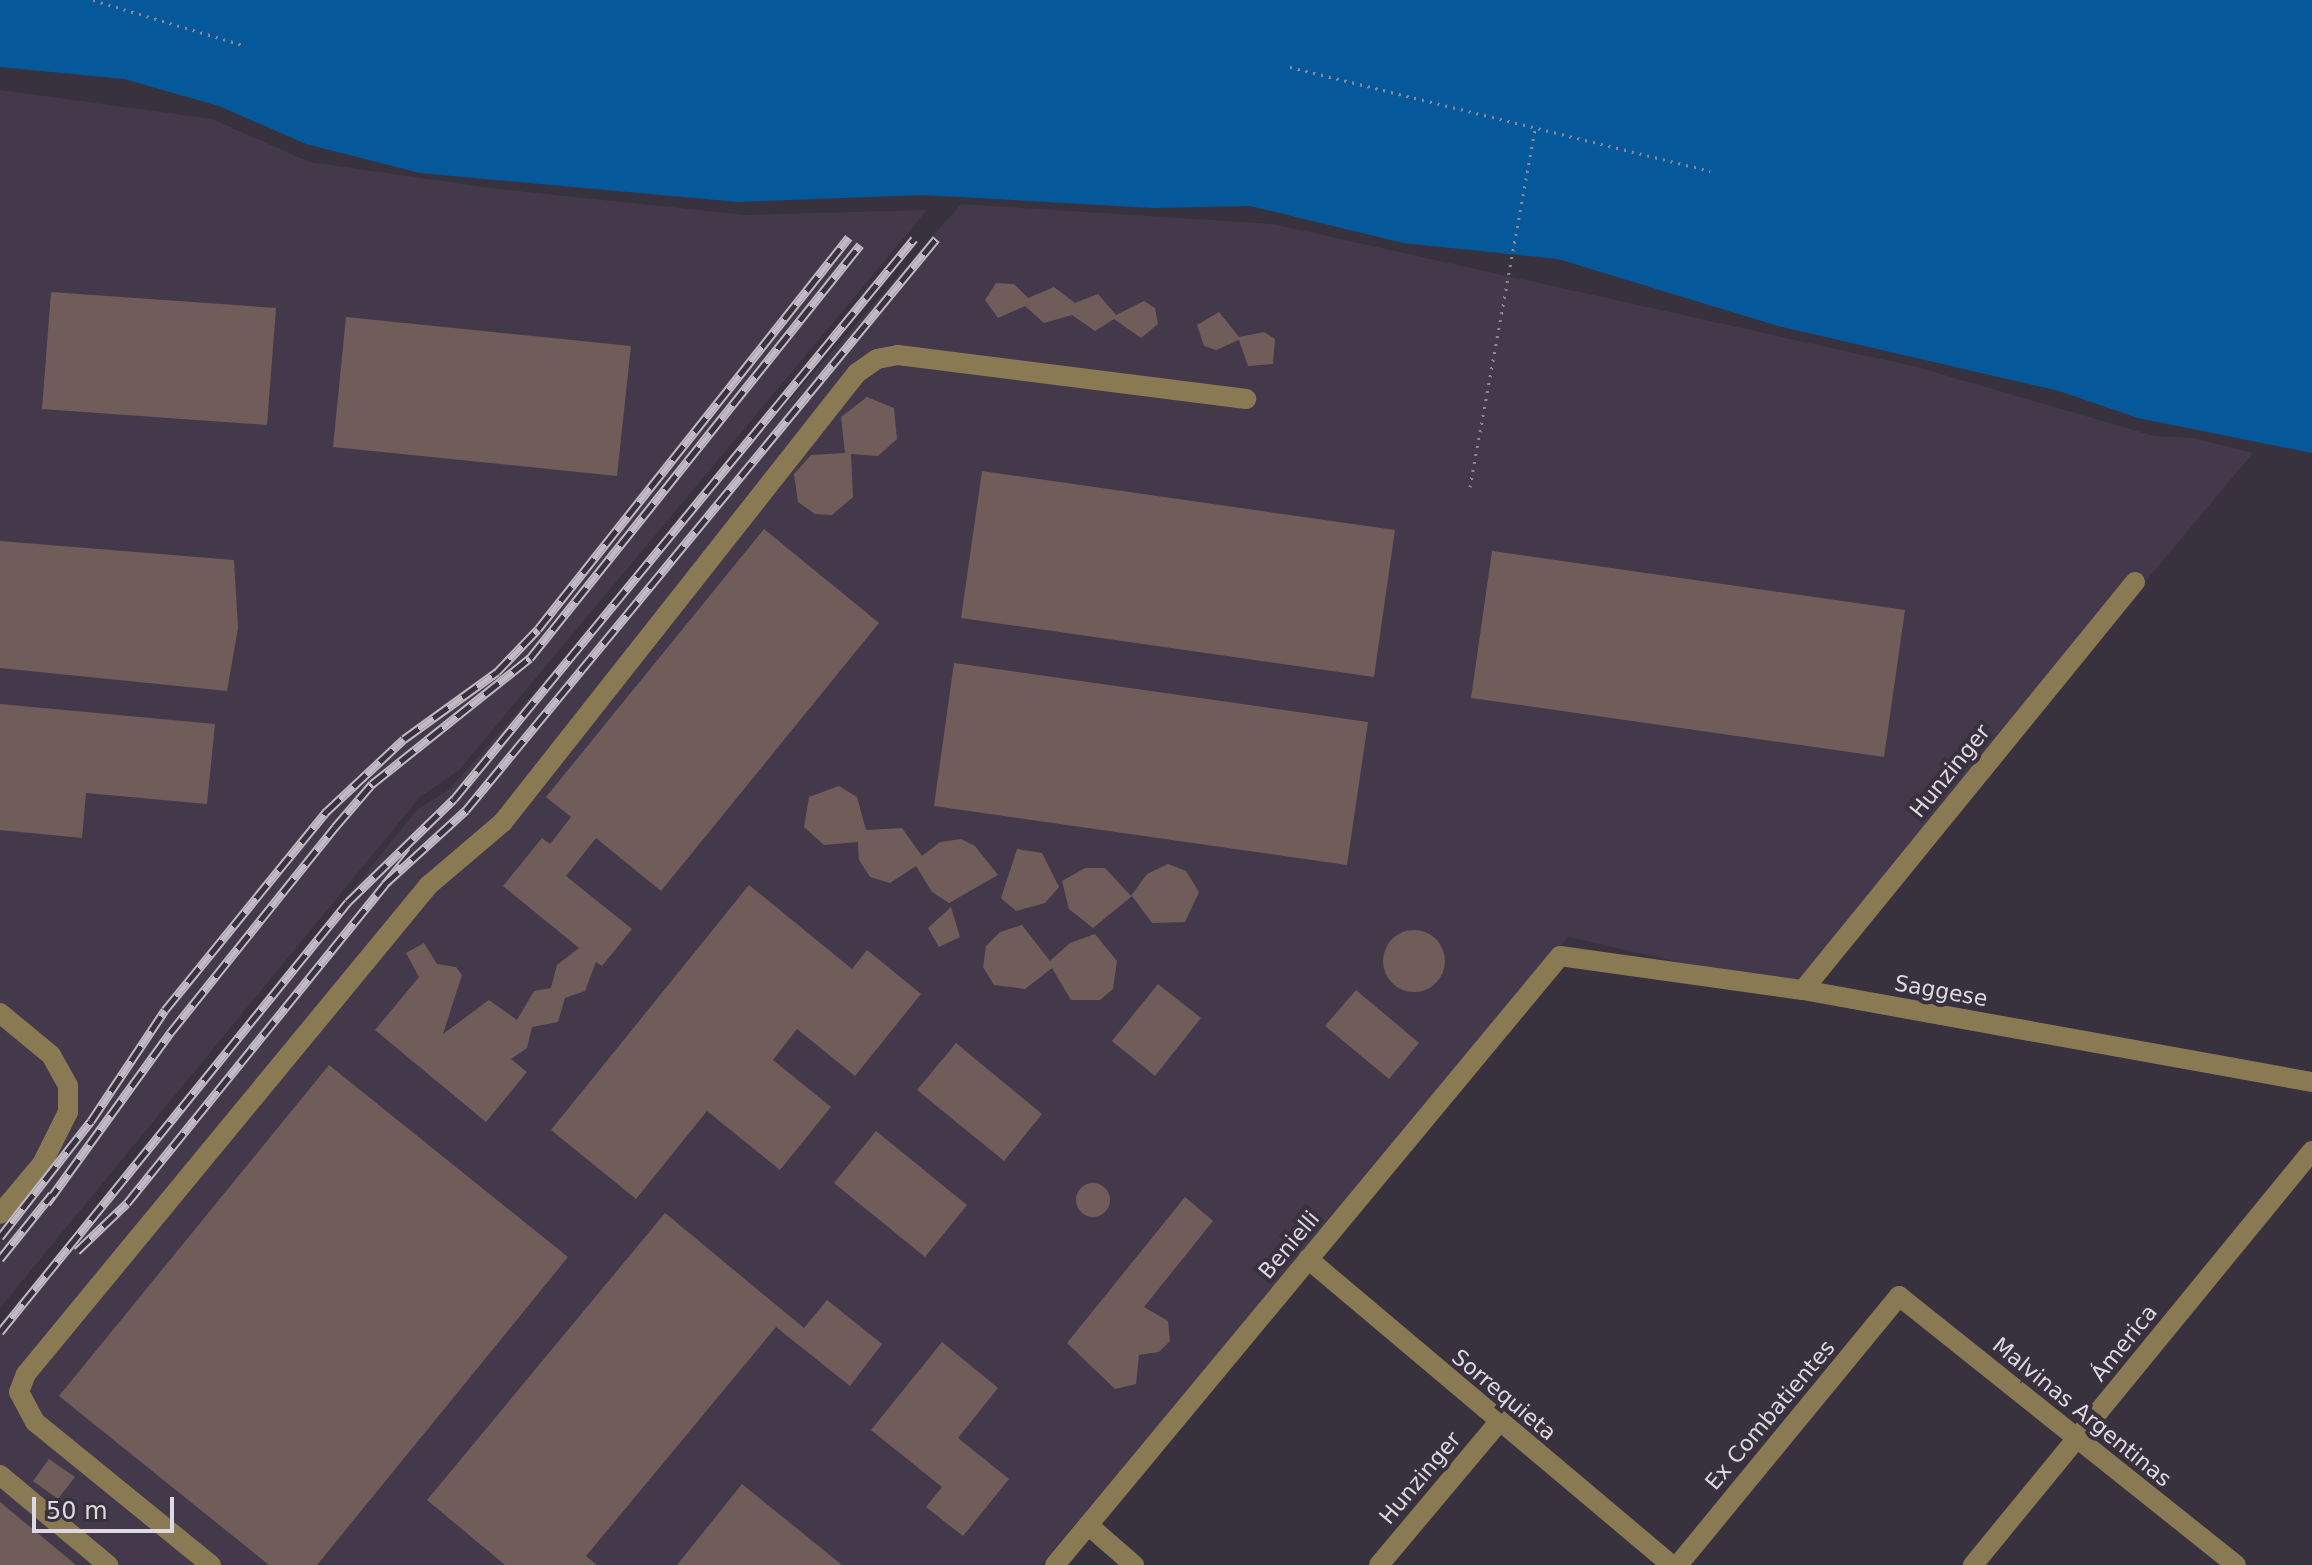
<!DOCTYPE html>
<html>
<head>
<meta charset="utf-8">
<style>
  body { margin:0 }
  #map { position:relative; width:2312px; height:1565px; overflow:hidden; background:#38313e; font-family:"DejaVu Sans",sans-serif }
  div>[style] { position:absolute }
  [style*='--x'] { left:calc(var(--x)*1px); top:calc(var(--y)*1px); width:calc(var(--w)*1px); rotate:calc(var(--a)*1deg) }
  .built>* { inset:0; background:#43394b }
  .water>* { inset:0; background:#05599b }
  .building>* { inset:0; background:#705d5a }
  .round { border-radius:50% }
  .path>* { height:3px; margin-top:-1.5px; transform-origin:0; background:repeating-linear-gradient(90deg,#8f8994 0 2px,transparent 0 8px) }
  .minor>* { height:20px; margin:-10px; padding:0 10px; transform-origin:10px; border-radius:10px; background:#897a53 }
  .rail>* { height:9px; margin-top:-4.5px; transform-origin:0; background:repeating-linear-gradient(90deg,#38313e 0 18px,#c0bac4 0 36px); box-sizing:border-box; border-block:2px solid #c0bac4 }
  span { translate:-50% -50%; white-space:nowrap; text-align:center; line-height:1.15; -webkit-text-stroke:8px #38313e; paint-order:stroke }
  .street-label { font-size:22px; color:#ddd8e1 }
  .scale { position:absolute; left:32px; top:1497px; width:142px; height:36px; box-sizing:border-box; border:4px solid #ddd8e1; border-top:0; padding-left:10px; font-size:24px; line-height:28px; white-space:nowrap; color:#ddd8e1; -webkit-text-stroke:6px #38313e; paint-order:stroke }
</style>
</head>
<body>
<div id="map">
  <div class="built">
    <div style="clip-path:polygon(0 90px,212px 119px,309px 162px,499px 189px,746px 215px,927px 210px,459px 770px,420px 797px,0 1308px)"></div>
    <div style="clip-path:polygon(961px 204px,1273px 224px,1917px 367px,2154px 436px,2193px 438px,2253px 453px,1803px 990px,1568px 937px,1041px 1565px,0 1565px,0 1326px,417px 810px,450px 789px)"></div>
  </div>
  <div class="water">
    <div style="clip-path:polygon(0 0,2312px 0,2312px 453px,2138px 418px,2059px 391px,1778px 326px,1558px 259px,1403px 243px,1250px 206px,1153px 208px,923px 195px,738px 202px,420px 173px,306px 144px,219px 106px,124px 79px,0 67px)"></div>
  </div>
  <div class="building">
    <div style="clip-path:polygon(996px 283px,1014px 284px,1028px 298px,1054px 287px,1075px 303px,1098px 294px,1116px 315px,1144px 301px,1155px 308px,1158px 324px,1141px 338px,1114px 319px,1095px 331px,1072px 315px,1044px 323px,1025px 306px,998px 318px,985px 300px)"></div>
    <div style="clip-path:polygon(51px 292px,276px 308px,267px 425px,42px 409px)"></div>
    <div style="clip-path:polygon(1219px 312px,1239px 337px,1264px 332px,1275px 339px,1273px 364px,1248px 366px,1239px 340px,1216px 350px,1204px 346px,1197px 325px)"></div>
    <div style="clip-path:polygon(346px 317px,631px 346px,617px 476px,333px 447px)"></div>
    <div style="clip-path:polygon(867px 397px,894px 408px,897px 439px,878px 456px,851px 454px,853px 497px,832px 515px,815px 514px,798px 502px,794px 474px,811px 455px,845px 453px,841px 417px)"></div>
    <div style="clip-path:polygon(982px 471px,1395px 530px,1374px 677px,961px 618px)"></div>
    <div style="clip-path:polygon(764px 529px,879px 623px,661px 891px,596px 838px,566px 876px,632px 929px,602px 966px,596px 962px,585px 991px,565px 998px,558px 1022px,532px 1027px,527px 1048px,511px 1059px,527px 1072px,486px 1122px,375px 1030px,419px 977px,406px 953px,424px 943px,437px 964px,456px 967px,462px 975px,443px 1034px,489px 1000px,517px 1020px,534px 991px,551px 988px,557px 965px,579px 948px,503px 886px,542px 838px,550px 844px,571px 817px,546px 797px)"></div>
    <div style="clip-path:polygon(0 541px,234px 560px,238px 628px,227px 691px,0 668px)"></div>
    <div style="clip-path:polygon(1492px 551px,1905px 610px,1884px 757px,1471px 698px)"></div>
    <div style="clip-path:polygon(954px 663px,1368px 722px,1347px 865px,934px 806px)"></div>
    <div style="clip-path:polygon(0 704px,215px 724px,207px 804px,86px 793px,82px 838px,0 830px)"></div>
    <div style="clip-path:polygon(839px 786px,857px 797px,866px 830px,902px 828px,922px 856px,940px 842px,961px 839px,975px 846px,998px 875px,949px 903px,932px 892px,916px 866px,890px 883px,870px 877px,859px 860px,858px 842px,824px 845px,804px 827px,809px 797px)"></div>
    <div style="clip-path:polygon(1017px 849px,1042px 853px,1059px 887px,1045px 903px,1016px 911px,1001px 898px)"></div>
    <div style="clip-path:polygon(1168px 864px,1186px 871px,1199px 892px,1185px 922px,1152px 923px,1132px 896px,1093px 928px,1069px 909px,1062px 881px,1085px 868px,1105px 868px,1131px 896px,1147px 874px)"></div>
    <div style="clip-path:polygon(749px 885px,852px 969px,867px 950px,921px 994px,855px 1076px,797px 1029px,773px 1060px,831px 1107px,780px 1170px,707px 1111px,636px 1199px,551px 1130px)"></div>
    <div style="clip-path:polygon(951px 907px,960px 937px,939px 947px,928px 928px)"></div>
    <div style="clip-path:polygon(1022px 925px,1050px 961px,1070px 943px,1095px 934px,1117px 961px,1113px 989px,1100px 1000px,1071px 1000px,1052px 968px,1025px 989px,994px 985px,983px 967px,986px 946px,1000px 932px)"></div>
    <div class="round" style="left:1383px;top:930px;width:62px;height:62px"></div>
    <div style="clip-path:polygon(1158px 984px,1201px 1018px,1155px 1076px,1112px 1041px)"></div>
    <div style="clip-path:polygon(1356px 990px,1419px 1043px,1389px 1079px,1325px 1026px)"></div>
    <div style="clip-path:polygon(956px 1043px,1042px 1114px,1004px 1161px,917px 1090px)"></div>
    <div style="clip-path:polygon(329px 1065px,568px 1257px,317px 1565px,269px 1565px,59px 1396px)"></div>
    <div style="clip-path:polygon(876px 1131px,967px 1205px,925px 1257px,834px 1183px)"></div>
    <div class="round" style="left:1076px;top:1183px;width:34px;height:34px"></div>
    <div style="clip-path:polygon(1185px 1197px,1213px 1221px,1144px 1307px,1168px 1321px,1170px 1341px,1159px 1352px,1139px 1355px,1136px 1384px,1115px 1389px,1067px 1343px)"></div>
    <div style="clip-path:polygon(665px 1213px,804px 1328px,827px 1300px,882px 1344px,850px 1386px,776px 1327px,586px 1556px,597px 1565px,505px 1565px,427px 1500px)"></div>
    <div style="clip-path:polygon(942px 1342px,998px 1388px,958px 1438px,1009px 1479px,963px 1536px,926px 1507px,942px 1487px,871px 1430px)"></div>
    <div style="clip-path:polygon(49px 1459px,75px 1477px,58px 1499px,33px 1481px)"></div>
    <div style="clip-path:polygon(742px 1484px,842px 1565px,677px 1565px)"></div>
    <div style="clip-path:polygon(0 1502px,76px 1565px,0 1565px)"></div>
  </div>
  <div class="path">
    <div style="--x:93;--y:0;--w:160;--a:16.7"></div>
    <div style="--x:1290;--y:67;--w:433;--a:13.9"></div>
    <div style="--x:1470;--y:487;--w:368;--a:-79.7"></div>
  </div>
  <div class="minor">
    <div style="--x:1803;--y:990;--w:526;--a:-50.86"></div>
    <div style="--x:0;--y:1013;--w:66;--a:39.5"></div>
    <div style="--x:51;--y:1055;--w:35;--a:61"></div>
    <div style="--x:68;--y:1086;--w:26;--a:90"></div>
    <div style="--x:68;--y:1112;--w:58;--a:116.6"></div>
    <div style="--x:42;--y:1164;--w:65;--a:130"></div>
    <div style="--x:1308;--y:1259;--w:476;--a:40.1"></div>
    <div style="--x:0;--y:1475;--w:141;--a:39.8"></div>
    <div style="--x:1088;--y:1525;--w:61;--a:41"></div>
    <div style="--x:211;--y:1565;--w:227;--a:-140.9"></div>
    <div style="--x:35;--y:1422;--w:34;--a:-118"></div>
    <div style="--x:19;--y:1392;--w:19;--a:-69"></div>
    <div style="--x:26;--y:1374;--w:634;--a:-50.51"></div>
    <div style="--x:429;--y:885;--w:97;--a:-40.4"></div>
    <div style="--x:503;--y:822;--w:572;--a:-51.75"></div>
    <div style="--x:857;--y:373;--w:24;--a:-35"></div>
    <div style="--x:877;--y:359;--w:21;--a:-11"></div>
    <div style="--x:898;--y:355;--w:351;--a:7.2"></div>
    <div style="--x:1055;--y:1565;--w:791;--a:-50.33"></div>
    <div style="--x:1560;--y:956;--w:245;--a:8"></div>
    <div style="--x:1803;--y:990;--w:517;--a:10.25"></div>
    <div style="--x:1379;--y:1565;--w:185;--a:-50"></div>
    <div style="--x:1678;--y:1565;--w:348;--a:-50.6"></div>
    <div style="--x:1899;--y:1296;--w:431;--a:38.6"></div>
    <div style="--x:1973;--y:1565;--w:535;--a:-50.69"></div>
  </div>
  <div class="rail">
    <div style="--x:412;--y:851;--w:43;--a:129.3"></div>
    <div style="--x:385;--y:884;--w:110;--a:-42.4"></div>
    <div style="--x:466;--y:810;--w:740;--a:-50.54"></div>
    <div style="--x:47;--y:1203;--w:210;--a:-54.1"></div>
    <div style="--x:170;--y:1033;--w:264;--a:-51.3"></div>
    <div style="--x:335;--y:827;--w:57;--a:-49.3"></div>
    <div style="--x:372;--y:784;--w:202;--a:-38.6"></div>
    <div style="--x:530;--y:658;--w:529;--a:-51.37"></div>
    <div style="--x:0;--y:1237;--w:147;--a:-51.9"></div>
    <div style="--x:91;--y:1121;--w:133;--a:-56.3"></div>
    <div style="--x:165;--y:1010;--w:257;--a:-50.9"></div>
    <div style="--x:327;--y:811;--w:105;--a:-43.1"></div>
    <div style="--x:404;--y:739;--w:115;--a:-35.8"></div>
    <div style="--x:497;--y:672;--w:59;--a:-46.4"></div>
    <div style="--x:538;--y:629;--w:500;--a:-51.57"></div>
    <div style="--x:77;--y:1251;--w:69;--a:-43.8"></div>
    <div style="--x:127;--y:1203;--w:410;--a:-51"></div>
    <div style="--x:0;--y:1259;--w:83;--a:-51.3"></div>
    <div style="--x:0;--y:1332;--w:553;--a:-51.02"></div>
    <div style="--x:348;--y:902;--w:148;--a:-44.2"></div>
    <div style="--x:454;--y:799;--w:725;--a:-50.6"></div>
  </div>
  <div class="street-label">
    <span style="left:1950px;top:771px;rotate:-51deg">Hunzinger</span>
    <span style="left:1941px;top:991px;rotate:10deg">Saggese</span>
    <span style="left:1289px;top:1245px;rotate:-50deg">Benielli</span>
    <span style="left:2124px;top:1343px;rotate:-51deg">Ámerica</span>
    <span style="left:1504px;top:1395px;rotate:40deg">Sorrequieta</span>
    <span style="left:2082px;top:1412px;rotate:39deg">Malvinas Argentinas</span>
    <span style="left:1770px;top:1415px;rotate:-50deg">Ex Combatientes</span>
    <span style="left:1420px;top:1478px;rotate:-50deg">Hunzinger</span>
  </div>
  <div class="scale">50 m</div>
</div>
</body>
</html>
